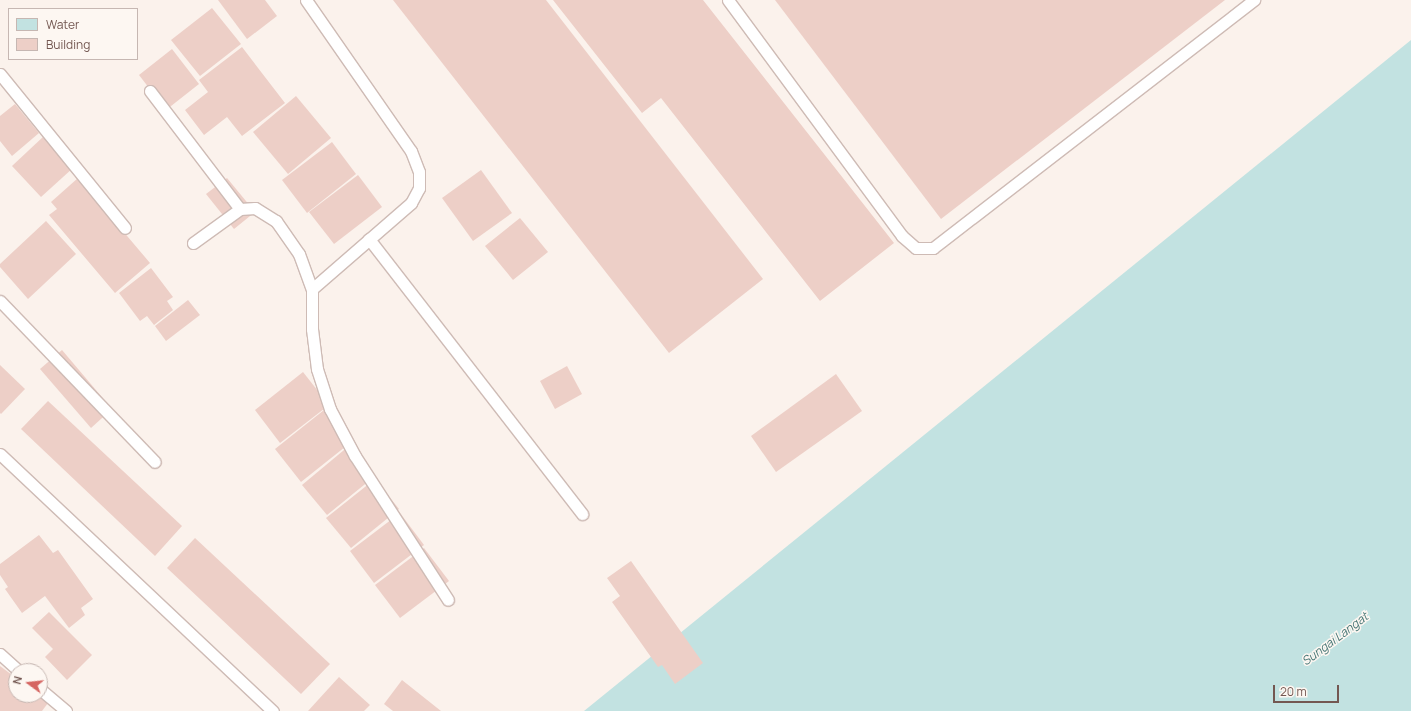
<!DOCTYPE html>
<html>
<head>
<meta charset="utf-8">
<style>
  body { margin:0 }
  #map { position:relative; width:1411px; height:711px; overflow:hidden; background:#fbf2ec; font-family:Manrope,sans-serif }
  div>[style] { position:absolute }
  [style*='--x'] { left:calc(var(--x)*1px); top:calc(var(--y)*1px); width:calc(var(--w)*1px); rotate:calc(var(--a)*1deg) }
  .water>* { inset:0; background:#c2e2e1 }
  .building>* { inset:0; background:#edcfc7 }
  .roads { filter:drop-shadow(1px 0 #cebbb5) drop-shadow(-1px 0 #cebbb5) drop-shadow(0 1px #cebbb5) drop-shadow(0 -1px #cebbb5) }
  .service>* { height:11px; margin:-5.5px; padding:0 5.5px; transform-origin:5.5px; border-radius:5.5px; background:#fff }
  span { translate:-50% -50%; white-space:nowrap; text-align:center; line-height:1.15; -webkit-text-stroke:3px #fdf7f2; paint-order:stroke }
  .water-label { font-size:12px; color:#467675; font-style:italic }
  .legend { position:absolute; left:8px; top:8px; width:130px; height:52px; box-sizing:border-box; background:#fdf7f2; border:1px solid #c6b7b2; margin:0; padding:5px 7px; list-style:none; font-size:12px; color:#735751 }
  .legend li { display:flex; align-items:center; gap:8px; height:20px }
  .legend b { width:20px; border:1px solid #c6b7b2 }
  .north { position:absolute; left:8px; top:663px; width:40px; height:40px; box-sizing:border-box; background:#fdf7f2; border:1px solid #c6b7b2; border-radius:50%; rotate:285deg; font-size:11px; font-weight:700; line-height:16px; text-align:center; color:#735751 }
  .north::after { content:''; display:block; margin:auto; width:14px; height:18px; background:#d56561; clip-path:polygon(50% 0,100% 100%,50% 72%,0 100%) }
  .scale { position:absolute; left:1273px; top:685px; width:66px; height:18px; box-sizing:border-box; border:2px solid #735751; border-top:0; padding-left:5px; font-size:12px; line-height:14px; white-space:nowrap; color:#735751; -webkit-text-stroke:3px #fdf7f2; paint-order:stroke }
</style>
</head>
<body>
<div id="map">
  <div class="water">
    <div style="clip-path:polygon(1411px 40px,1411px 711px,584px 711px)"></div>
  </div>
  <div class="building">
    <div style="clip-path:polygon(218px 0,265px 0,277px 16px,247px 39px)"></div>
    <div style="clip-path:polygon(393px 0,546px 0,763px 279px,669px 353px)"></div>
    <div style="clip-path:polygon(553px 0,703px 0,894px 243px,820px 301px,661px 98px,642px 113px)"></div>
    <div style="clip-path:polygon(775px 0,1225px 0,941px 219px)"></div>
    <div style="clip-path:polygon(212px 8px,241px 44px,200px 76px,171px 40px)"></div>
    <div style="clip-path:polygon(242px 47px,285px 103px,242px 136px,227px 117px,204px 135px,185px 110px,208px 92px,199px 80px)"></div>
    <div style="clip-path:polygon(172px 49px,199px 84px,166px 110px,139px 75px)"></div>
    <div style="clip-path:polygon(296px 96px,331px 138px,288px 174px,253px 132px)"></div>
    <div style="clip-path:polygon(15px 104px,39px 133px,12px 156px,0 141px,0 116px)"></div>
    <div style="clip-path:polygon(44px 136px,73px 168px,41px 197px,12px 166px)"></div>
    <div style="clip-path:polygon(332px 142px,356px 174px,307px 213px,282px 180px)"></div>
    <div style="clip-path:polygon(481px 170px,512px 213px,473px 241px,442px 198px)"></div>
    <div style="clip-path:polygon(358px 175px,382px 207px,334px 244px,309px 212px)"></div>
    <div style="clip-path:polygon(78px 178px,150px 263px,115px 293px,49px 215px,57px 209px,51px 202px)"></div>
    <div style="clip-path:polygon(227px 178px,255px 212px,234px 229px,206px 194px)"></div>
    <div style="clip-path:polygon(520px 218px,548px 252px,513px 280px,485px 246px)"></div>
    <div style="clip-path:polygon(46px 221px,76px 254px,28px 299px,0 267px,0 264px)"></div>
    <div style="clip-path:polygon(151px 268px,173px 297px,167px 301px,173px 310px,154px 325px,147px 316px,140px 321px,119px 293px)"></div>
    <div style="clip-path:polygon(188px 300px,200px 315px,166px 341px,155px 326px)"></div>
    <div style="clip-path:polygon(62px 350px,112px 409px,91px 428px,40px 369px)"></div>
    <div style="clip-path:polygon(0 365px,25px 389px,1px 414px,0 413px)"></div>
    <div style="clip-path:polygon(567px 366px,582px 394px,555px 409px,540px 381px)"></div>
    <div style="clip-path:polygon(303px 372px,329px 405px,280px 443px,255px 410px)"></div>
    <div style="clip-path:polygon(836px 374px,862px 411px,776px 472px,751px 436px)"></div>
    <div style="clip-path:polygon(48px 401px,182px 526px,155px 556px,21px 429px)"></div>
    <div style="clip-path:polygon(324px 410px,350px 443px,301px 482px,275px 449px)"></div>
    <div style="clip-path:polygon(350px 445px,375px 476px,327px 515px,302px 485px)"></div>
    <div style="clip-path:polygon(375px 479px,399px 509px,351px 548px,326px 518px)"></div>
    <div style="clip-path:polygon(400px 513px,424px 545px,374px 583px,350px 551px)"></div>
    <div style="clip-path:polygon(39px 535px,53px 553px,58px 550px,93px 599px,81px 608px,85px 615px,69px 628px,45px 596px,22px 613px,5px 589px,8px 587px,0 575px,0 564px)"></div>
    <div style="clip-path:polygon(195px 538px,330px 664px,301px 694px,167px 568px)"></div>
    <div style="clip-path:polygon(424px 548px,449px 581px,400px 618px,375px 585px)"></div>
    <div style="clip-path:polygon(631px 561px,703px 663px,675px 684px,662px 665px,658px 667px,612px 602px,620px 596px,607px 578px)"></div>
    <div style="clip-path:polygon(49px 612px,92px 655px,67px 680px,45px 657px,53px 649px,32px 628px)"></div>
    <div style="clip-path:polygon(0 666px,16px 678px,16px 695px,37px 695px,48px 703px,42px 711px,0 711px)"></div>
    <div style="clip-path:polygon(339px 677px,370px 705px,364px 711px,308px 711px)"></div>
    <div style="clip-path:polygon(402px 680px,441px 711px,393px 711px,384px 704px)"></div>
  </div>
  <div class="roads">
    <div class="service">
      <div style="--x:306;--y:0;--w:184;--a:55.2"></div>
      <div style="--x:411;--y:151;--w:22;--a:69"></div>
      <div style="--x:419;--y:172;--w:16;--a:90"></div>
      <div style="--x:419;--y:188;--w:17;--a:118"></div>
      <div style="--x:411;--y:203;--w:131;--a:139"></div>
      <div style="--x:728;--y:0;--w:293;--a:53.6"></div>
      <div style="--x:902;--y:236;--w:18;--a:41"></div>
      <div style="--x:916;--y:248;--w:17;--a:0"></div>
      <div style="--x:933;--y:248;--w:406;--a:-37.7"></div>
      <div style="--x:0;--y:74;--w:198;--a:50.9"></div>
      <div style="--x:150;--y:91;--w:148;--a:52.7"></div>
      <div style="--x:369;--y:239;--w:348;--a:52.2"></div>
      <div style="--x:193;--y:243;--w:58;--a:-35.9"></div>
      <div style="--x:240;--y:209;--w:15;--a:-4"></div>
      <div style="--x:255;--y:208;--w:25;--a:32"></div>
      <div style="--x:276;--y:221;--w:40;--a:55.1"></div>
      <div style="--x:299;--y:254;--w:37;--a:70"></div>
      <div style="--x:312;--y:289;--w:40;--a:90"></div>
      <div style="--x:312;--y:329;--w:40;--a:82.9"></div>
      <div style="--x:317;--y:369;--w:42;--a:72"></div>
      <div style="--x:330;--y:409;--w:53;--a:62"></div>
      <div style="--x:355;--y:456;--w:171;--a:57.1"></div>
      <div style="--x:0;--y:301;--w:223;--a:46.1"></div>
      <div style="--x:0;--y:454;--w:375;--a:43.3"></div>
      <div style="--x:0;--y:654;--w:25;--a:42"></div>
      <div style="--x:40;--y:689;--w:34;--a:40"></div>
    </div>
  </div>
  <div class="water-label">
    <span style="left:1335px;top:639px;rotate:-37deg">Sungai Langat</span>
  </div>
  <ul class="legend">
  <li><b style="height:11px;background:#c2e2e1"></b>Water</li>
  <li><b style="height:11px;background:#edcfc7"></b>Building</li>
  </ul>
  <div class="north">N</div>
  <div class="scale">20 m</div>
</div>
</body>
</html>
